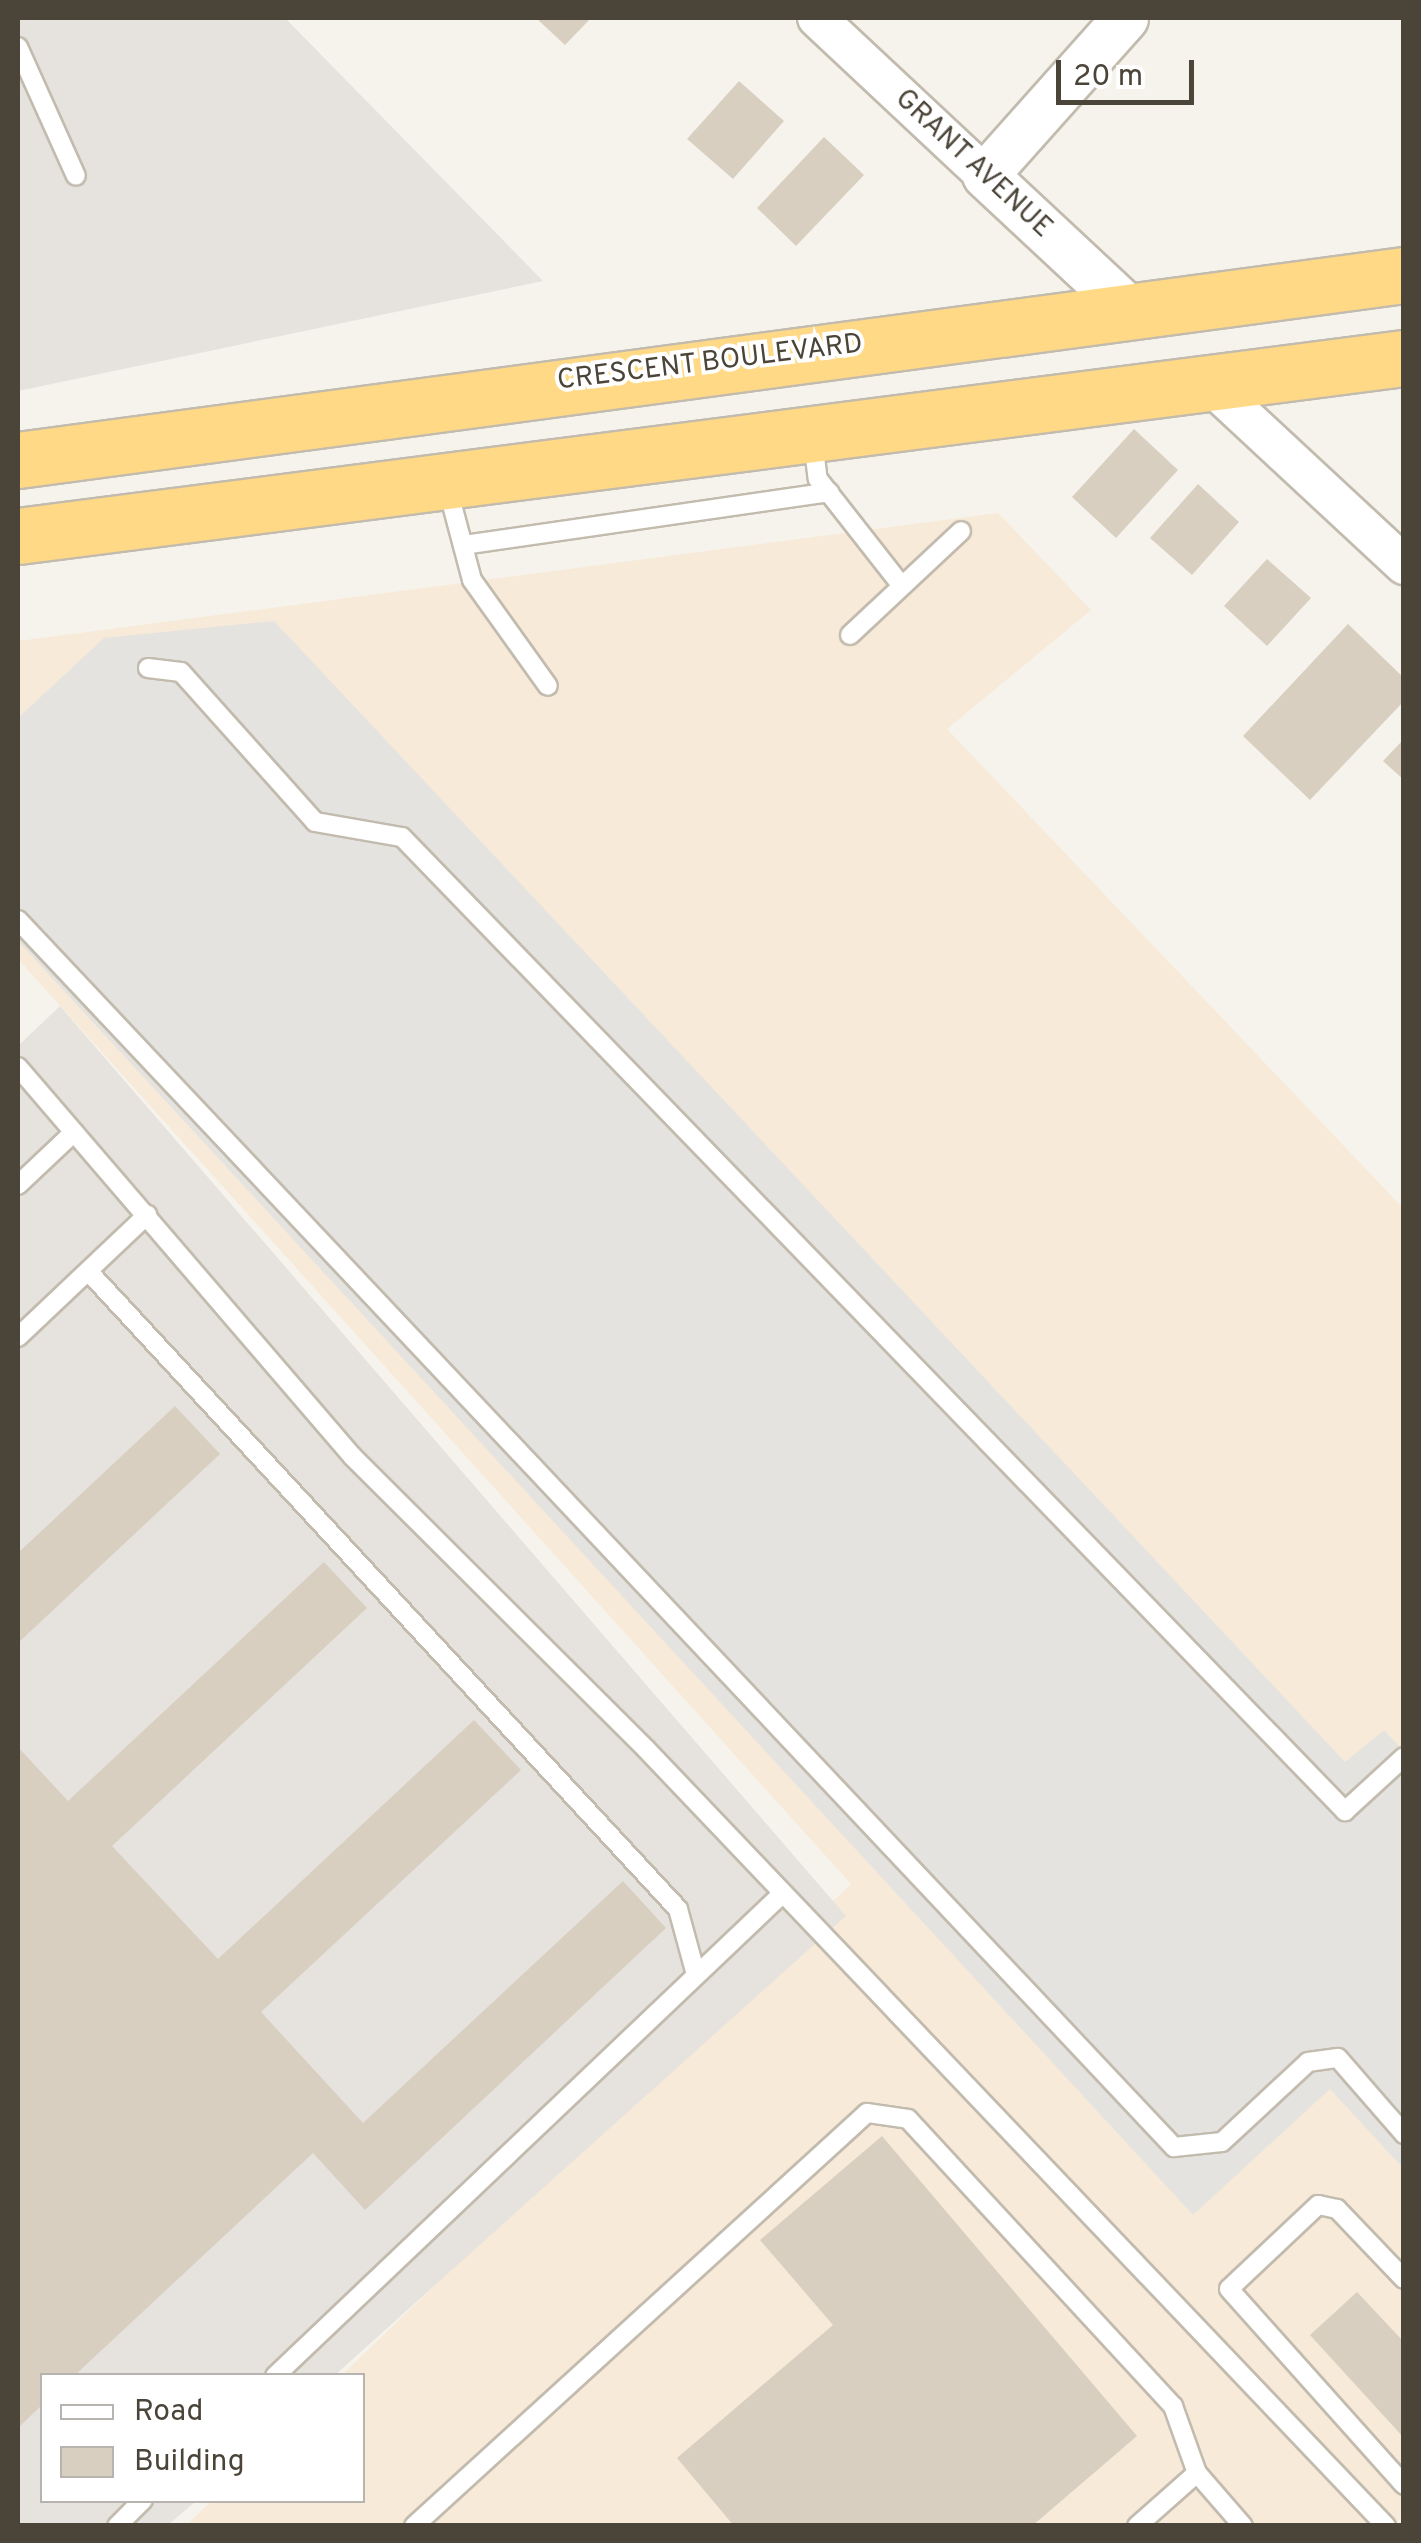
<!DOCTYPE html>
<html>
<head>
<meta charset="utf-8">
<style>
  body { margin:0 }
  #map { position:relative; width:1421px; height:2543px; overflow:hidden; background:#f6f3ec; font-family:Overpass,sans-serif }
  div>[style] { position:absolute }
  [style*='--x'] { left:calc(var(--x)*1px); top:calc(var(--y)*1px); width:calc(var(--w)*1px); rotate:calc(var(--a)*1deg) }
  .commercial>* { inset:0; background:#f7ead8 }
  .industrial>* { inset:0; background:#e6e2dd }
  .parking>* { inset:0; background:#e5e3e0 }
  .building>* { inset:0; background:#d8cfc1 }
  .roads { filter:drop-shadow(2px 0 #c2bbae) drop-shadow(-2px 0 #c2bbae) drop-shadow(0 2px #c2bbae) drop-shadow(0 -2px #c2bbae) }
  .service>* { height:18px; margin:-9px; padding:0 9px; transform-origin:9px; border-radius:9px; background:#fff }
  .minor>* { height:38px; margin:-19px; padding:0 19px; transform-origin:19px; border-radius:19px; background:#fff }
  .tertiary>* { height:45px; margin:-22.5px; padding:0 22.5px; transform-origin:22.5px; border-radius:22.5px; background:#fff }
  .trunk>* { height:55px; margin:-27.5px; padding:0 27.5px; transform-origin:27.5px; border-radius:27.5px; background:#ffd985 }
  span { translate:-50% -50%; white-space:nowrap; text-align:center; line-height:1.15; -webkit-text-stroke:8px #fff; paint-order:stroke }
  .street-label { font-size:28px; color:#4b4439 }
  .frame { position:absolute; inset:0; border:20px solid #4b4439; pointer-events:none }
  .legend { position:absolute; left:40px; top:2373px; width:325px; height:130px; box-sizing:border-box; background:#fff; border:2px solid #b7b4b0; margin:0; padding:12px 18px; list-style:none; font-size:30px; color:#4b4439 }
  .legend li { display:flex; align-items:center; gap:20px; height:50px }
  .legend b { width:50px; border:2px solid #b7b4b0 }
  .scale { position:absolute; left:1056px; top:60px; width:138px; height:45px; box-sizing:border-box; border:5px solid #4b4439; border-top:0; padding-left:12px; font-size:30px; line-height:35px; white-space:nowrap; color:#4b4439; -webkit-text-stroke:8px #fff; paint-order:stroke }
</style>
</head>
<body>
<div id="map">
  <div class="commercial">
    <div style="clip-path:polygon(998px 513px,1091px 610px,947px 729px,1403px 1208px,1403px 2516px,1393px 2526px,186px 2525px,212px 2501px,362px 2500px,362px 2376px,342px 2375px,851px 1884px,18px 959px,18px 641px)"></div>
  </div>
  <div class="industrial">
    <div style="clip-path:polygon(18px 18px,285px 18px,543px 281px,18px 391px)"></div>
    <div style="clip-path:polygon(60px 1006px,846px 1916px,335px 2375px,42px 2376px,42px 2500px,196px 2501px,168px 2525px,18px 2526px,18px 1046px)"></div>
  </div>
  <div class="parking">
    <div style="clip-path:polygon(274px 621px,1345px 1762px,1384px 1730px,1403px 1751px,1403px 2168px,1330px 2089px,1193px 2215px,18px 941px,18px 718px,104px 638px)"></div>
  </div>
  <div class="building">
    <div style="clip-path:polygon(536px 18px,591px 18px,565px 45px)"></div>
    <div style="clip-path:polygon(739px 81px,784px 121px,733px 179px,687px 139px)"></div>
    <div style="clip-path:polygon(824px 137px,864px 175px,796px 246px,757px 208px)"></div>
    <div style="clip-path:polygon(1134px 429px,1178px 470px,1116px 538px,1072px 497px)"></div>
    <div style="clip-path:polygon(1198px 484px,1239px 522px,1192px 575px,1150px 538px)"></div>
    <div style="clip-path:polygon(1267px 559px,1311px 598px,1267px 646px,1224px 606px)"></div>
    <div style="clip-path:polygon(1348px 624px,1404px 678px,1404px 701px,1310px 800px,1243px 736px)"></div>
    <div style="clip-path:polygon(1404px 739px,1404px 780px,1383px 761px)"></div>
    <div style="clip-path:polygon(175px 1406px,220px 1454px,18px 1643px,18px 1553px)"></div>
    <div style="clip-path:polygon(324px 1562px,367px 1608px,112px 1846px,218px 1959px,474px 1720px,521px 1770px,261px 2012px,363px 2123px,623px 1881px,666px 1928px,365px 2210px,313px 2153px,74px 2376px,42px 2376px,42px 2405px,18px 2428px,18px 1747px,68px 1801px)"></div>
    <div style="clip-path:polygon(882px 2136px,1137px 2436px,1032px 2526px,734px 2526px,677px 2458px,833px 2325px,760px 2240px)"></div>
    <div style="clip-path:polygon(1357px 2292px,1404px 2342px,1404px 2438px,1310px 2335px)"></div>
  </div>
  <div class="roads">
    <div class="service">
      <div style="--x:18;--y:47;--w:141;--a:65.8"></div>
      <div style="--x:813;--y:441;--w:38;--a:83"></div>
      <div style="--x:818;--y:479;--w:136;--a:51.9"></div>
      <div style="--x:447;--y:486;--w:97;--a:75.1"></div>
      <div style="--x:472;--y:580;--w:130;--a:54.4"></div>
      <div style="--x:463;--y:545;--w:370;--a:-8.2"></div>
      <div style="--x:850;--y:635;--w:152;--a:-43.1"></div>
      <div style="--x:148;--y:668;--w:33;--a:7"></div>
      <div style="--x:181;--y:672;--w:201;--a:48.2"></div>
      <div style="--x:315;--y:822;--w:88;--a:9.8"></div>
      <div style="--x:402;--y:837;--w:1356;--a:45.93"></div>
      <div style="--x:1345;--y:1811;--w:80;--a:-42.5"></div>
      <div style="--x:18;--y:920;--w:1686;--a:46.71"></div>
      <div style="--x:1174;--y:2147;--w:48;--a:-5.9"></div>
      <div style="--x:1222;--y:2142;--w:117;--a:-42.9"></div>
      <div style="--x:1308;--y:2062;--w:30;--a:-8"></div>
      <div style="--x:1338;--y:2058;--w:101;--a:49"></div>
      <div style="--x:18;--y:1067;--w:513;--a:49.35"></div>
      <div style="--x:352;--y:1456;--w:415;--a:44.9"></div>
      <div style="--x:646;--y:1749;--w:1073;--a:46.4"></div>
      <div style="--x:18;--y:1185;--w:77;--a:-43.4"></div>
      <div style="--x:88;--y:1271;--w:869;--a:47.24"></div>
      <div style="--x:678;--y:1909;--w:68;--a:74.7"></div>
      <div style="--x:18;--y:1337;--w:178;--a:-43.4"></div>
      <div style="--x:1404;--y:2279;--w:97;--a:-133.7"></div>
      <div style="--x:1337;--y:2209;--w:19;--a:-168"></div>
      <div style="--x:1318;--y:2205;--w:122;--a:136.7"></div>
      <div style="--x:1229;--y:2289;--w:263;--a:48.2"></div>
      <div style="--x:275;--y:2376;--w:700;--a:-43.55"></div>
      <div style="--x:117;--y:2526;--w:37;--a:-45"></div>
      <div style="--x:414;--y:2526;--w:613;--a:-42.36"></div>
      <div style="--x:867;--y:2113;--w:41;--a:8.3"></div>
      <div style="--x:908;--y:2119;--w:391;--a:47.3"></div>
      <div style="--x:1173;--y:2406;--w:71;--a:70.3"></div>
      <div style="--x:1137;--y:2526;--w:80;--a:-41.5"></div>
      <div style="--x:1197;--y:2473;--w:70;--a:49"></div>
    </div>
    <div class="minor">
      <div style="--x:817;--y:18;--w:230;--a:43.1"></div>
      <div style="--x:1203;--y:378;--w:275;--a:42.9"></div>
    </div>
    <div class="tertiary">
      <div style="--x:1125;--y:18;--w:210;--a:131.7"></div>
      <div style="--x:985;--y:175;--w:198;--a:43"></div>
    </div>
    <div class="trunk">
      <div style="--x:18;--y:460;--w:1398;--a:-7.6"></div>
      <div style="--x:18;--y:536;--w:1397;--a:-7.32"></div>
    </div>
  </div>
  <div class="street-label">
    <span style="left:973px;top:164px;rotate:43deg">GRANT AVENUE</span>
    <span style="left:710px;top:363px;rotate:-7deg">CRESCENT BOULEVARD</span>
  </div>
  <div class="frame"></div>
  <ul class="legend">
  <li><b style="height:12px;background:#fff"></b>Road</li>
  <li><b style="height:28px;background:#d8cfc1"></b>Building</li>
  </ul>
  <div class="scale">20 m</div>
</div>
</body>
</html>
